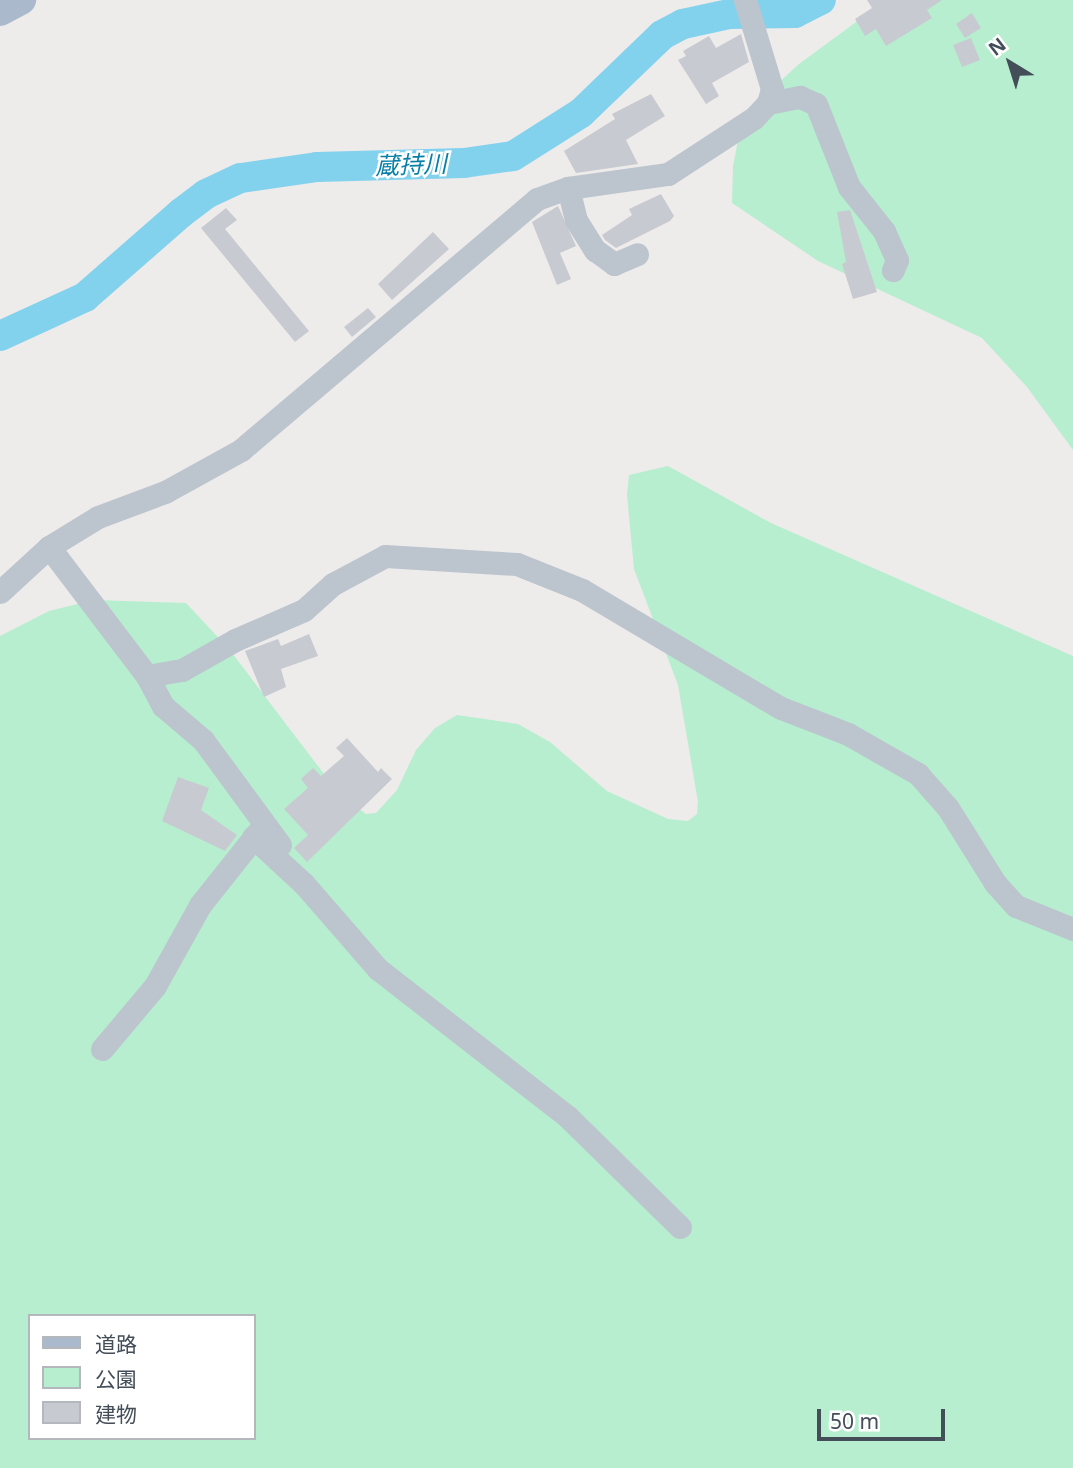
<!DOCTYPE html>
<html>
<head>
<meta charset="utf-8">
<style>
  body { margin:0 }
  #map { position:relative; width:1073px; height:1468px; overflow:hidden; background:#eeebeb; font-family:"Noto Sans","Noto Sans JP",sans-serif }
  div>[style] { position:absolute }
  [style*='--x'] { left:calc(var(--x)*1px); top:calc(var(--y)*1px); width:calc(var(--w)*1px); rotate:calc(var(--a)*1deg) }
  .green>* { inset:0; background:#b7eecf }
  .river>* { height:30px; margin:-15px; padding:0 15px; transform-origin:15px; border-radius:15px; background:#83d2ed }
  .building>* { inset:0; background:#c8cad1 }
  .minor>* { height:23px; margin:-11.5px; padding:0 11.5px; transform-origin:11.5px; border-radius:11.5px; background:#bcc5ce }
  .major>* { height:30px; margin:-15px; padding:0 15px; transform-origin:15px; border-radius:15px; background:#aab9cc }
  span { translate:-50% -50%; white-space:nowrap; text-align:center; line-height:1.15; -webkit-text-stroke:5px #fff; paint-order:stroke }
  .water-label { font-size:24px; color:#097fa6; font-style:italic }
  .legend { position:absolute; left:28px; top:1314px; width:228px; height:126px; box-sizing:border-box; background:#fff; border:2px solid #b4b8bd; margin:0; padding:9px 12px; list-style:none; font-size:21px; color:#444e59 }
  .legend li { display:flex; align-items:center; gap:14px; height:35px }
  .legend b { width:35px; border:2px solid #b4b8bd }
  .north { position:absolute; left:975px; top:28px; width:70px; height:70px; -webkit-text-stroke:5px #fff; paint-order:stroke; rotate:322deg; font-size:19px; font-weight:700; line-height:28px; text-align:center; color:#444e59 }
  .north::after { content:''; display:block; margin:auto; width:24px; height:32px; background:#444e59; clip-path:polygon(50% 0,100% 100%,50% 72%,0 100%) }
  .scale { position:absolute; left:817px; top:1409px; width:128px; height:32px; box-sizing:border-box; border:4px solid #444e59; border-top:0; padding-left:9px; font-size:21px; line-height:24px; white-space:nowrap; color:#444e59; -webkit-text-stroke:5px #fff; paint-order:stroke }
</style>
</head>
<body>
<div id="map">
  <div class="green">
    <div style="clip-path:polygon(886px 0,1073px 0,1073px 450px,1027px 387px,982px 338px,818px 261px,732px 203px,733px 166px,743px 115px,799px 64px)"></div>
    <div style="clip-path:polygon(evenodd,668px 466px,771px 523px,1073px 656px,1073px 1468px,0 1468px,0 636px,49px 611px,94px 600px,186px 603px,229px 649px,340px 795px,366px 814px,376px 813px,397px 790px,416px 750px,435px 728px,457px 715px,518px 724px,550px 742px,607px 791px,668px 819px,688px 821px,697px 814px,698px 802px,678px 685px,634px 569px,627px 495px,629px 475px,668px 466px,30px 1316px,254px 1316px,254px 1438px,30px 1438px,30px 1316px)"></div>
  </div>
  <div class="river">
    <div style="--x:0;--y:336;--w:94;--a:-24.6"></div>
    <div style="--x:85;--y:297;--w:128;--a:-41.2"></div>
    <div style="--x:181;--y:213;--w:31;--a:-37"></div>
    <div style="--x:206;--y:194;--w:38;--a:-25"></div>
    <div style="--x:241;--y:178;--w:77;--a:-8.2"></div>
    <div style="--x:317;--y:167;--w:147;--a:-1.6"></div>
    <div style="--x:464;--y:163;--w:49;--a:-8.1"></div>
    <div style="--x:513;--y:156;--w:80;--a:-32.3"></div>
    <div style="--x:581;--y:113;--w:112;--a:-43.9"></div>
    <div style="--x:662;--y:35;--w:24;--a:-28"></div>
    <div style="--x:683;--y:24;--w:47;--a:-12.3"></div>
    <div style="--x:729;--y:14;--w:66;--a:-0.9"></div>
    <div style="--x:795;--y:13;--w:29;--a:-27"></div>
  </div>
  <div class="building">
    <div style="clip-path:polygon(867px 0,942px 0,927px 10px,932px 18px,886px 46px,876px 29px,865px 36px,855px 19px,872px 8px)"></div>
    <div style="clip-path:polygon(972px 13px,981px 28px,965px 38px,956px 24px)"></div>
    <div style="clip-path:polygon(741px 34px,749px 62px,712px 83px,719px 96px,706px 104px,678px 60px,686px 56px,683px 51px,709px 36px,716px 48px)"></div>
    <div style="clip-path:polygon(971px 38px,980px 60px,962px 67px,953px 45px)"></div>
    <div style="clip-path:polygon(651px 94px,665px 116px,626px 140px,638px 164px,576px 173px,564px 151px,615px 119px,612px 114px)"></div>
    <div style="clip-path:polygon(661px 194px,674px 216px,670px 221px,616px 248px,605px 240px,602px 235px,632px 215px,629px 209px)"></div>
    <div style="clip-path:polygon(558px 206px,576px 246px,560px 253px,571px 279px,557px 285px,532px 222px)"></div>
    <div style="clip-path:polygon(226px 208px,237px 220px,225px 229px,309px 331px,295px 342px,201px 228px)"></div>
    <div style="clip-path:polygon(850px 210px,877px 292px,853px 299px,842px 264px,846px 262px,837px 212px)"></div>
    <div style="clip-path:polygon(433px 232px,449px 249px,392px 300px,378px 284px)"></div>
    <div style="clip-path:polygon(368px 308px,376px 317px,352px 337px,344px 327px)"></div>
    <div style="clip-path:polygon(309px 634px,318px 656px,281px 669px,286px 687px,264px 697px,245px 651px,278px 639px,281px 646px)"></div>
    <div style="clip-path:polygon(347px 738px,378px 772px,381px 768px,392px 779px,307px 862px,294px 848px,308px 835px,284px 809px,308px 788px,301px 779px,313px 768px,321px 776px,344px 756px,336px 748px)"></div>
    <div style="clip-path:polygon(178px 777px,209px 788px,201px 810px,237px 835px,225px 851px,162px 821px)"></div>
  </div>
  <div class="minor">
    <div style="--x:768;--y:103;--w:33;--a:-11"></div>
    <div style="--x:800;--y:97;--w:17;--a:24"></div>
    <div style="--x:816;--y:104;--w:89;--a:68.3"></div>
    <div style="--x:849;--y:187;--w:56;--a:51.5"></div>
    <div style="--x:884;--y:231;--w:32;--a:66"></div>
    <div style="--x:897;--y:260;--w:11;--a:112"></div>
    <div style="--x:568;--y:188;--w:33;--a:76"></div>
    <div style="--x:576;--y:220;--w:36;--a:58"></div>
    <div style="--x:595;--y:250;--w:24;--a:36"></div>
    <div style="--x:614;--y:264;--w:25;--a:-23"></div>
    <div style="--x:49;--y:547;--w:162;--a:52.8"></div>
    <div style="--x:147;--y:676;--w:34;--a:62"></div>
    <div style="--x:163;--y:706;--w:52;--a:40.4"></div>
    <div style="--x:203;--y:740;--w:130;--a:53.7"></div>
    <div style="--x:0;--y:592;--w:67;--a:-42.6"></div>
    <div style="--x:49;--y:547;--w:57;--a:-31.5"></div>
    <div style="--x:98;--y:517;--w:72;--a:-20.5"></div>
    <div style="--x:165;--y:492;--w:87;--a:-28.9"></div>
    <div style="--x:241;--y:450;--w:388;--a:-40.3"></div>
    <div style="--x:537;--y:199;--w:33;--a:-20"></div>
    <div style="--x:568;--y:188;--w:101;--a:-8"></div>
    <div style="--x:668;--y:174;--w:103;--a:-33.1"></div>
    <div style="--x:754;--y:118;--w:21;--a:-47"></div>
    <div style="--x:768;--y:103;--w:15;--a:-74"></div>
    <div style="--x:772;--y:89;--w:93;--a:-106.9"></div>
    <div style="--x:147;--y:676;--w:36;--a:-10"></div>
    <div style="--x:182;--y:670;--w:61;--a:-29.5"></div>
    <div style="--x:235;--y:640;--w:75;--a:-23.5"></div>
    <div style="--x:304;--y:610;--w:39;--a:-42"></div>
    <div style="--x:333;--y:584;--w:59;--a:-28.3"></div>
    <div style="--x:385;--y:556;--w:132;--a:3.5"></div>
    <div style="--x:517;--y:564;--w:70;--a:21.8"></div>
    <div style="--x:582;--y:590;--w:231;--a:30.7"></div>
    <div style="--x:781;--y:708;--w:72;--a:21.2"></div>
    <div style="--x:848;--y:734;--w:81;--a:29.7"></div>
    <div style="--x:918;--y:774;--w:45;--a:48.6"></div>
    <div style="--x:948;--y:808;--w:89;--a:57.9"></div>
    <div style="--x:995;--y:883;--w:31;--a:48"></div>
    <div style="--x:1016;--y:906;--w:61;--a:22"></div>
    <div style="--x:253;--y:837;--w:69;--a:42.7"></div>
    <div style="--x:304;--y:884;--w:113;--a:49"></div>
    <div style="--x:378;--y:969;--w:241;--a:37.9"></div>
    <div style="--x:568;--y:1117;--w:157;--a:44.5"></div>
    <div style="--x:102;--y:1049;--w:82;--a:-49.9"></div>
    <div style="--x:155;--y:986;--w:93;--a:-60.9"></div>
    <div style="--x:200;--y:905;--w:100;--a:-51.5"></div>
  </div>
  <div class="major">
    <div style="--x:0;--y:11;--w:24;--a:-28"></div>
  </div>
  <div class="water-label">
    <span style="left:411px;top:164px;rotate:-2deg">蔵持川</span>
  </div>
  <ul class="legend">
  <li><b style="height:9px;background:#aab9cc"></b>道路</li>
  <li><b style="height:19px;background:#b7eecf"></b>公園</li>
  <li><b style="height:19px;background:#c8cad1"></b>建物</li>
  </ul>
  <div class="north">N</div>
  <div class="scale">50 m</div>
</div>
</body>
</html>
